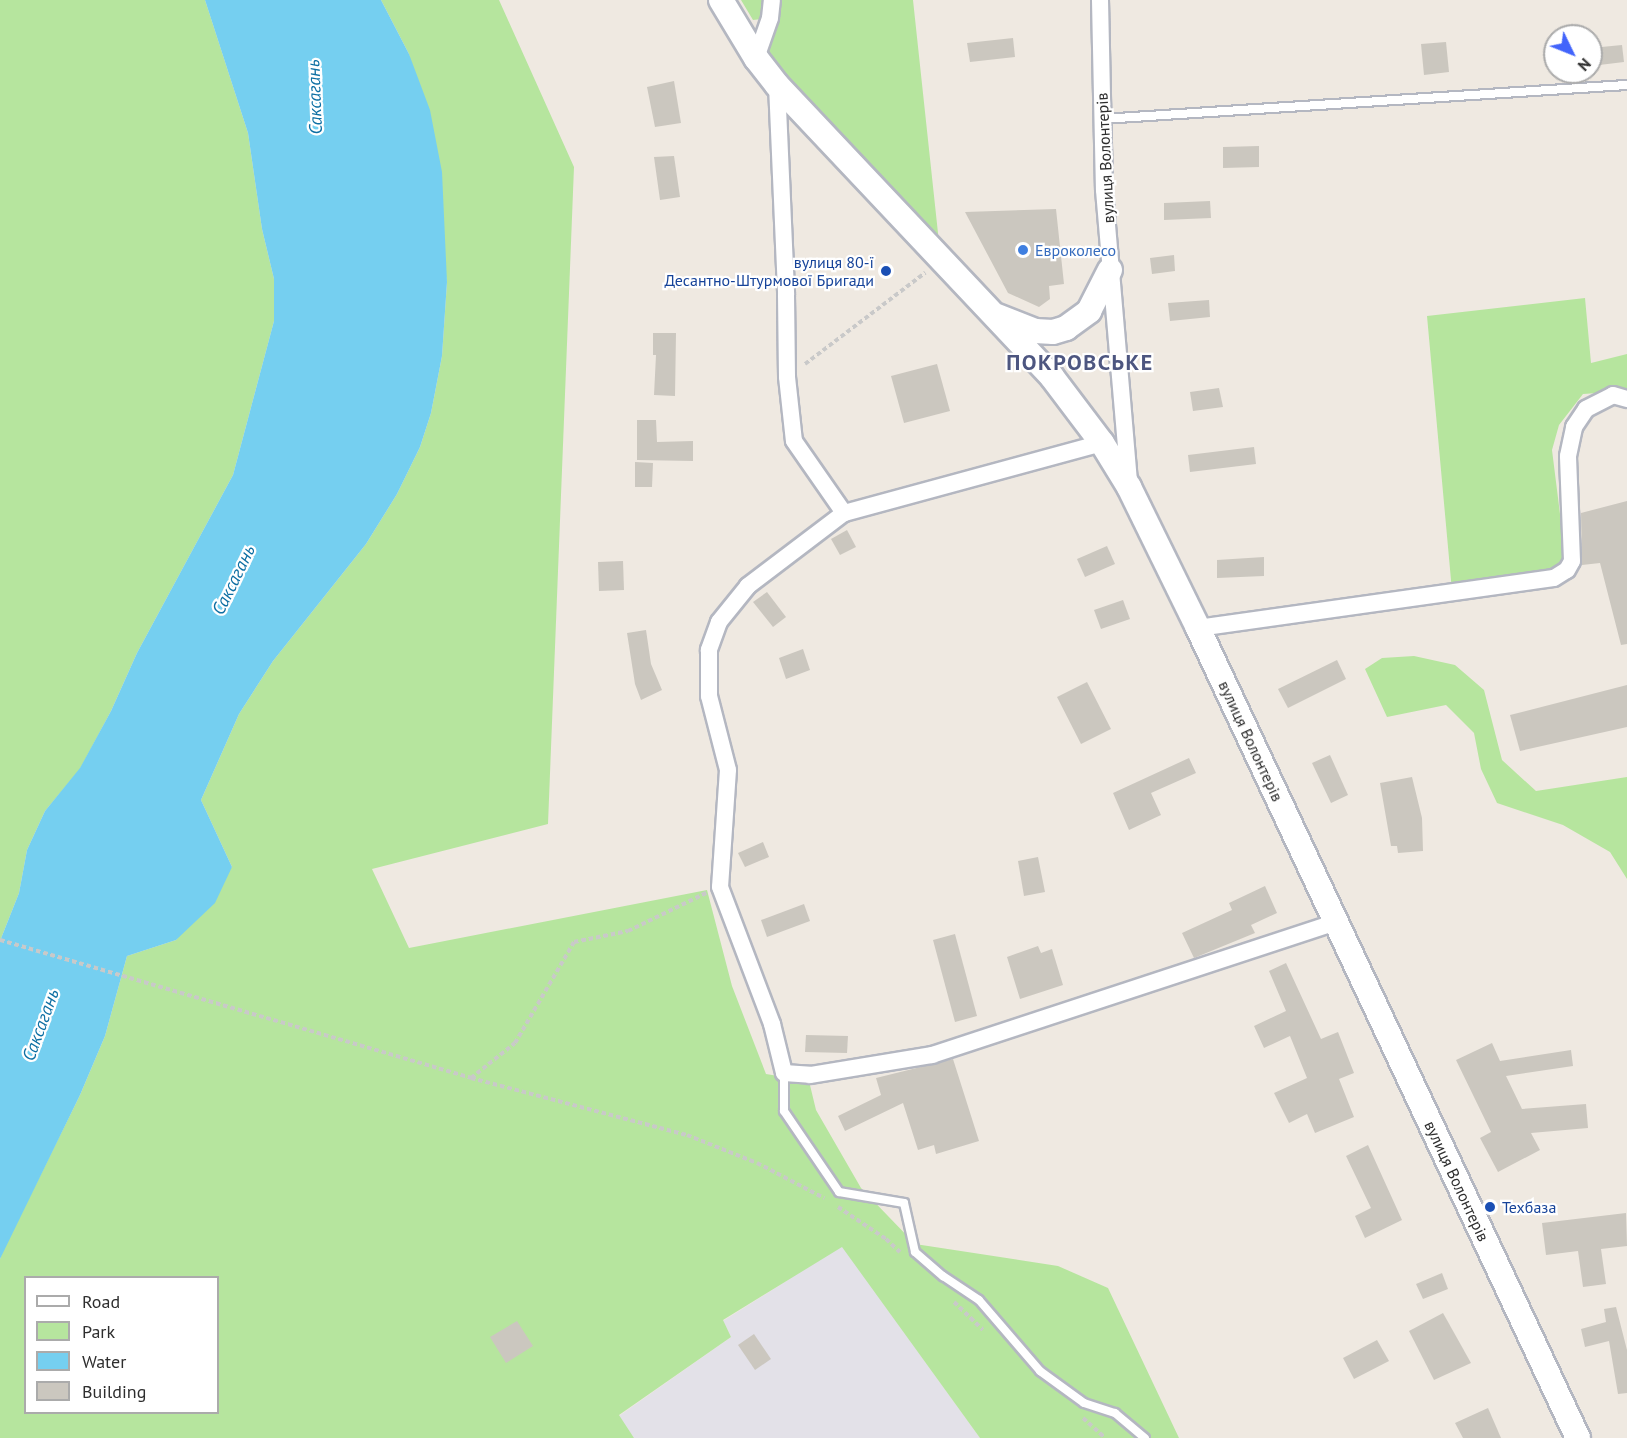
<!DOCTYPE html>
<html>
<head>
<meta charset="utf-8">
<style>
  body { margin:0 }
  #map { position:relative; width:1627px; height:1438px; overflow:hidden; background:#efe9e1; font-family:"PT Sans",sans-serif }
  div>[style] { position:absolute }
  [style*='--x'] { left:calc(var(--x)*1px); top:calc(var(--y)*1px); width:calc(var(--w)*1px); rotate:calc(var(--a)*1deg) }
  .industrial>* { inset:0; background:#e3e1e8 }
  .green>* { inset:0; background:#b6e59e }
  .water>* { inset:0; background:#75cff0 }
  .building>* { inset:0; background:#cbc7bf }
  .path>* { height:4px; margin-top:-2px; transform-origin:0; background:repeating-linear-gradient(90deg,#c9c9c9 0 4.5px,transparent 0 7.5px) }
  .roads { filter:drop-shadow(2px 0 #b4b7c1) drop-shadow(-2px 0 #b4b7c1) drop-shadow(0 2px #b4b7c1) drop-shadow(0 -2px #b4b7c1) }
  .lane>* { height:8px; margin:-4px; padding:0 4px; transform-origin:4px; border-radius:4px; background:#fff }
  .street>* { height:16px; margin:-8px; padding:0 8px; transform-origin:8px; border-radius:8px; background:#fff }
  .secondary>* { height:24px; margin:-12px; padding:0 12px; transform-origin:12px; border-radius:12px; background:#fff }
  .dots>* { width:16px; height:16px; translate:-50% -50%; box-sizing:border-box; border:3px solid #fff; border-radius:50% }
  span { translate:-50% -50%; white-space:nowrap; text-align:center; line-height:1.15; -webkit-text-stroke:4.5px #fff; paint-order:stroke }
  .street-label { font-size:16px; color:#2e2e2e }
  .shop-label { font-size:16px; color:#366cbe }
  .left { translate:0 -50%; text-align:left }
  .transit-label { font-size:16px; color:#164399 }
  .right { translate:-100% -50%; text-align:right }
  .water-label { font-size:18px; color:#0d6fa3; font-style:italic }
  .district-label { font-size:22px; color:#4d5680; font-weight:700; letter-spacing:1.5px }
  .legend { position:absolute; left:24px; top:1276px; width:195px; height:138px; box-sizing:border-box; background:#fff; border:2px solid #ababab; margin:0; padding:8px 10px; list-style:none; font-size:18px; color:#2e2e2e }
  .legend li { display:flex; align-items:center; gap:12px; height:30px }
  .legend b { width:30px; border:2px solid #ababab }
  .north { position:absolute; left:1543px; top:24px; width:60px; height:60px; box-sizing:border-box; background:#fff; border:2px solid #ababab; border-radius:50%; rotate:133deg; font-size:16px; font-weight:700; line-height:24px; text-align:center; color:#2e2e2e }
  .north::after { content:''; display:block; margin:auto; width:21px; height:27px; background:#4264fb; clip-path:polygon(50% 0,100% 100%,50% 72%,0 100%) }
</style>
</head>
<body>
<div id="map">
  <div class="industrial">
    <div style="clip-path:polygon(842px 1246px,980px 1438px,634px 1438px,619px 1416px,731px 1337px,723px 1321px)"></div>
  </div>
  <div class="green">
    <div style="clip-path:polygon(0 0,205px 0,248px 133px,262px 229px,274px 279px,274px 321px,233px 475px,137px 653px,111px 711px,80px 769px,45px 811px,27px 850px,19px 893px,0 941px)"></div>
    <div style="clip-path:polygon(evenodd,381px 0,499px 0,574px 167px,548px 824px,372px 869px,409px 948px,707px 890px,732px 986px,766px 1074px,809px 1081px,816px 1110px,861px 1188px,915px 1244px,1058px 1266px,1108px 1288px,1179px 1438px,980px 1438px,842px 1247px,723px 1320px,731px 1337px,619px 1415px,634px 1438px,0 1438px,0 1259px,2px 1253px,80px 1095px,105px 1036px,127px 956px,176px 940px,232px 867px,201px 800px,239px 714px,273px 661px,366px 544px,397px 494px,420px 447px,431px 413px,442px 356px,447px 282px,409px 54px,381px 0,26px 1278px,218px 1278px,218px 1412px,26px 1412px,26px 1278px)"></div>
    <div style="clip-path:polygon(741px 0,913px 0,941px 261px,756px 58px,769px 18px,753px 20px)"></div>
    <div style="clip-path:polygon(1585px 298px,1591px 363px,1627px 354px,1627px 391px,1583px 394px,1559px 425px,1552px 450px,1567px 570px,1452px 591px,1427px 316px)"></div>
    <div style="clip-path:polygon(1414px 656px,1455px 665px,1484px 690px,1502px 760px,1536px 791px,1627px 777px,1627px 879px,1610px 852px,1563px 825px,1497px 803px,1481px 769px,1474px 733px,1446px 705px,1387px 717px,1365px 669px,1382px 658px)"></div>
  </div>
  <div class="water">
    <div style="clip-path:polygon(205px 0,381px 0,409px 54px,430px 110px,442px 172px,447px 282px,442px 356px,431px 413px,420px 447px,397px 494px,366px 544px,273px 661px,239px 714px,201px 800px,232px 867px,215px 903px,176px 940px,127px 956px,105px 1036px,80px 1095px,0 1259px,0 941px,19px 893px,27px 850px,45px 811px,80px 768px,111px 711px,137px 653px,233px 475px,274px 321px,274px 279px,262px 229px,248px 133px)"></div>
  </div>
  <div class="building">
    <div style="clip-path:polygon(1013px 38px,1015px 57px,970px 62px,967px 43px)"></div>
    <div style="clip-path:polygon(1446px 42px,1449px 72px,1424px 75px,1421px 44px)"></div>
    <div style="clip-path:polygon(1622px 45px,1624px 62px,1591px 66px,1591px 48px)"></div>
    <div style="clip-path:polygon(674px 81px,681px 123px,655px 127px,647px 87px)"></div>
    <div style="clip-path:polygon(1259px 146px,1259px 167px,1223px 168px,1223px 147px)"></div>
    <div style="clip-path:polygon(674px 156px,680px 197px,660px 200px,654px 157px)"></div>
    <div style="clip-path:polygon(1210px 201px,1211px 218px,1164px 220px,1164px 203px)"></div>
    <div style="clip-path:polygon(1056px 209px,1064px 284px,1049px 286px,1050px 299px,1039px 307px,1008px 293px,965px 212px)"></div>
    <div style="clip-path:polygon(1174px 255px,1175px 271px,1152px 274px,1150px 258px)"></div>
    <div style="clip-path:polygon(1209px 300px,1210px 317px,1170px 321px,1168px 303px)"></div>
    <div style="clip-path:polygon(653px 333px,676px 333px,675px 396px,654px 395px,656px 355px,653px 355px)"></div>
    <div style="clip-path:polygon(937px 364px,950px 411px,904px 423px,891px 376px)"></div>
    <div style="clip-path:polygon(1219px 388px,1223px 407px,1193px 411px,1190px 392px)"></div>
    <div style="clip-path:polygon(637px 420px,656px 420px,657px 442px,693px 441px,693px 461px,637px 460px)"></div>
    <div style="clip-path:polygon(1254px 447px,1256px 464px,1190px 472px,1188px 455px)"></div>
    <div style="clip-path:polygon(635px 462px,653px 463px,652px 487px,635px 487px)"></div>
    <div style="clip-path:polygon(1627px 501px,1627px 644px,1621px 645px,1600px 563px,1582px 565px,1581px 513px)"></div>
    <div style="clip-path:polygon(847px 530px,856px 547px,840px 555px,831px 539px)"></div>
    <div style="clip-path:polygon(1107px 546px,1115px 564px,1085px 577px,1077px 559px)"></div>
    <div style="clip-path:polygon(1264px 557px,1264px 576px,1217px 578px,1217px 560px)"></div>
    <div style="clip-path:polygon(623px 561px,624px 590px,599px 591px,598px 562px)"></div>
    <div style="clip-path:polygon(767px 592px,786px 617px,773px 627px,753px 602px)"></div>
    <div style="clip-path:polygon(1123px 600px,1130px 619px,1101px 629px,1094px 610px)"></div>
    <div style="clip-path:polygon(646px 630px,651px 664px,662px 690px,641px 700px,635px 684px,627px 633px)"></div>
    <div style="clip-path:polygon(803px 649px,810px 670px,786px 679px,779px 658px)"></div>
    <div style="clip-path:polygon(1337px 660px,1346px 679px,1288px 708px,1278px 689px)"></div>
    <div style="clip-path:polygon(1087px 682px,1111px 729px,1081px 744px,1057px 697px)"></div>
    <div style="clip-path:polygon(1627px 685px,1627px 727px,1520px 751px,1510px 715px)"></div>
    <div style="clip-path:polygon(1330px 755px,1348px 795px,1331px 803px,1312px 763px)"></div>
    <div style="clip-path:polygon(1189px 758px,1196px 773px,1151px 793px,1161px 815px,1129px 830px,1113px 793px)"></div>
    <div style="clip-path:polygon(1412px 777px,1422px 818px,1423px 851px,1398px 853px,1397px 846px,1391px 846px,1380px 783px)"></div>
    <div style="clip-path:polygon(763px 842px,769px 857px,745px 867px,738px 853px)"></div>
    <div style="clip-path:polygon(1038px 857px,1045px 892px,1024px 896px,1018px 861px)"></div>
    <div style="clip-path:polygon(1265px 886px,1277px 913px,1251px 925px,1255px 933px,1194px 958px,1182px 933px,1232px 910px,1229px 903px)"></div>
    <div style="clip-path:polygon(804px 904px,810px 921px,767px 937px,761px 920px)"></div>
    <div style="clip-path:polygon(955px 934px,977px 1016px,955px 1022px,933px 940px)"></div>
    <div style="clip-path:polygon(1038px 946px,1041px 953px,1052px 949px,1063px 985px,1020px 999px,1007px 957px)"></div>
    <div style="clip-path:polygon(1286px 963px,1321px 1039px,1338px 1032px,1354px 1073px,1339px 1079px,1354px 1117px,1315px 1133px,1307px 1114px,1289px 1123px,1274px 1093px,1307px 1078px,1290px 1036px,1264px 1048px,1254px 1026px,1286px 1011px,1269px 971px)"></div>
    <div style="clip-path:polygon(806px 1035px,848px 1036px,847px 1053px,805px 1052px)"></div>
    <div style="clip-path:polygon(1492px 1043px,1500px 1061px,1571px 1050px,1573px 1066px,1506px 1076px,1522px 1109px,1586px 1104px,1588px 1128px,1531px 1133px,1540px 1150px,1498px 1172px,1480px 1138px,1491px 1132px,1456px 1060px)"></div>
    <div style="clip-path:polygon(953px 1059px,979px 1141px,936px 1154px,934px 1145px,918px 1150px,903px 1103px,845px 1131px,838px 1116px,881px 1095px,876px 1078px)"></div>
    <div style="clip-path:polygon(1368px 1145px,1402px 1220px,1365px 1238px,1355px 1216px,1371px 1208px,1346px 1156px)"></div>
    <div style="clip-path:polygon(1626px 1213px,1627px 1246px,1601px 1249px,1606px 1284px,1583px 1287px,1578px 1251px,1546px 1255px,1542px 1223px)"></div>
    <div style="clip-path:polygon(1442px 1273px,1448px 1289px,1423px 1299px,1416px 1284px)"></div>
    <div style="clip-path:polygon(1616px 1307px,1627px 1350px,1627px 1393px,1618px 1394px,1609px 1341px,1585px 1347px,1581px 1329px,1606px 1322px,1604px 1309px)"></div>
    <div style="clip-path:polygon(1443px 1313px,1471px 1363px,1434px 1380px,1409px 1331px)"></div>
    <div style="clip-path:polygon(517px 1321px,533px 1346px,506px 1363px,490px 1337px)"></div>
    <div style="clip-path:polygon(754px 1334px,771px 1359px,755px 1370px,738px 1345px)"></div>
    <div style="clip-path:polygon(1377px 1340px,1389px 1361px,1354px 1379px,1343px 1358px)"></div>
    <div style="clip-path:polygon(1488px 1408px,1501px 1438px,1463px 1438px,1455px 1423px)"></div>
  </div>
  <div class="path">
    <div style="--x:805;--y:364;--w:151;--a:-37.2"></div>
    <div style="--x:0;--y:940;--w:491;--a:16.3"></div>
    <div style="--x:471;--y:1078;--w:223;--a:14.8"></div>
    <div style="--x:687;--y:1135;--w:75;--a:21.8"></div>
    <div style="--x:757;--y:1163;--w:76;--a:27.6"></div>
    <div style="--x:471;--y:1078;--w:56;--a:-38.5"></div>
    <div style="--x:515;--y:1043;--w:117;--a:-59.7"></div>
    <div style="--x:574;--y:942;--w:55;--a:-11.5"></div>
    <div style="--x:628;--y:931;--w:87;--a:-26"></div>
    <div style="--x:838;--y:1207;--w:58;--a:33.7"></div>
    <div style="--x:886;--y:1239;--w:19;--a:43"></div>
    <div style="--x:954;--y:1302;--w:40;--a:44"></div>
    <div style="--x:1083;--y:1418;--w:30;--a:42"></div>
  </div>
  <div class="roads">
    <div class="lane">
      <div style="--x:1102;--y:119;--w:526;--a:-3.71"></div>
      <div style="--x:784;--y:1073;--w:38;--a:90"></div>
      <div style="--x:784;--y:1111;--w:98;--a:55.8"></div>
      <div style="--x:839;--y:1192;--w:66;--a:9.6"></div>
      <div style="--x:904;--y:1203;--w:50;--a:77.3"></div>
      <div style="--x:915;--y:1252;--w:37;--a:41"></div>
      <div style="--x:943;--y:1276;--w:43;--a:33.7"></div>
      <div style="--x:979;--y:1300;--w:94;--a:49.3"></div>
      <div style="--x:1040;--y:1371;--w:54;--a:36"></div>
      <div style="--x:1084;--y:1403;--w:33;--a:18"></div>
      <div style="--x:1115;--y:1413;--w:39;--a:40"></div>
    </div>
    <div class="street">
      <div style="--x:1100;--y:0;--w:190;--a:88.8"></div>
      <div style="--x:1104;--y:190;--w:292;--a:85.1"></div>
      <div style="--x:756;--y:58;--w:42;--a:-70.7"></div>
      <div style="--x:770;--y:18;--w:18;--a:-84"></div>
      <div style="--x:777;--y:85;--w:210;--a:87.5"></div>
      <div style="--x:786;--y:295;--w:82;--a:89.3"></div>
      <div style="--x:787;--y:377;--w:64;--a:83.8"></div>
      <div style="--x:794;--y:441;--w:88;--a:55.2"></div>
      <div style="--x:1102;--y:443;--w:267;--a:164.8"></div>
      <div style="--x:844;--y:513;--w:121;--a:142.8"></div>
      <div style="--x:748;--y:586;--w:46;--a:128.9"></div>
      <div style="--x:719;--y:622;--w:30;--a:110"></div>
      <div style="--x:709;--y:650;--w:46;--a:90"></div>
      <div style="--x:709;--y:696;--w:76;--a:75.6"></div>
      <div style="--x:728;--y:770;--w:117;--a:93.9"></div>
      <div style="--x:720;--y:887;--w:147;--a:69.2"></div>
      <div style="--x:772;--y:1024;--w:50;--a:76.2"></div>
      <div style="--x:784;--y:1073;--w:26;--a:4"></div>
      <div style="--x:810;--y:1075;--w:124;--a:-9.3"></div>
      <div style="--x:932;--y:1055;--w:425;--a:-18.2"></div>
      <div style="--x:1198;--y:628;--w:359;--a:-8"></div>
      <div style="--x:1554;--y:578;--w:15;--a:-32"></div>
      <div style="--x:1567;--y:570;--w:10;--a:-61"></div>
      <div style="--x:1572;--y:561;--w:105;--a:-92.2"></div>
      <div style="--x:1568;--y:456;--w:30;--a:-78"></div>
      <div style="--x:1574;--y:427;--w:22;--a:-56"></div>
      <div style="--x:1586;--y:409;--w:30;--a:-27"></div>
      <div style="--x:1613;--y:395;--w:15;--a:16"></div>
    </div>
    <div class="secondary">
      <div style="--x:721;--y:0;--w:68;--a:58.9"></div>
      <div style="--x:756;--y:58;--w:34;--a:52"></div>
      <div style="--x:777;--y:85;--w:401;--a:46.7"></div>
      <div style="--x:1052;--y:377;--w:83;--a:52.9"></div>
      <div style="--x:1102;--y:443;--w:52;--a:58.5"></div>
      <div style="--x:1129;--y:487;--w:157;--a:63.9"></div>
      <div style="--x:1198;--y:628;--w:895;--a:64.87"></div>
      <div style="--x:997;--y:316;--w:41;--a:21.5"></div>
      <div style="--x:1035;--y:331;--w:18;--a:3"></div>
      <div style="--x:1053;--y:332;--w:14;--a:-17"></div>
      <div style="--x:1066;--y:328;--w:29;--a:-36"></div>
      <div style="--x:1089;--y:311;--w:46;--a:-62.9"></div>
    </div>
  </div>
  <div class="dots">
    <div style="left:1023px;top:250px;background:#3f7fe0"></div>
    <div style="left:886px;top:271px;background:#1a4fb4"></div>
    <div style="left:1490px;top:1207px;background:#1a4fb4"></div>
  </div>
  <div class="street-label">
    <span style="left:1105px;top:158px;rotate:-93deg">вулиця Волонтерів</span>
    <span style="left:1251px;top:741px;rotate:65deg">вулиця Волонтерів</span>
    <span style="left:1457px;top:1181px;rotate:65deg">вулиця Волонтерів</span>
  </div>
  <div class="shop-label">
    <span class="left" style="left:1035px;top:250px">Евроколесо</span>
  </div>
  <div class="transit-label">
    <span class="right" style="left:874px;top:271px">вулиця 80-ї<br>Десантно-Штурмової Бригади</span>
    <span class="left" style="left:1502px;top:1207px">Техбаза</span>
  </div>
  <div class="water-label">
    <span style="left:315px;top:97px;rotate:-92deg">Саксагань</span>
    <span style="left:234px;top:580px;rotate:-64deg">Саксагань</span>
    <span style="left:41px;top:1025px;rotate:-70deg">Саксагань</span>
  </div>
  <div class="district-label">
    <span style="left:1080px;top:363px">ПОКРОВСЬКЕ</span>
  </div>
  <ul class="legend">
  <li><b style="height:8px;background:#fff"></b>Road</li>
  <li><b style="height:16px;background:#b6e59e"></b>Park</li>
  <li><b style="height:16px;background:#75cff0"></b>Water</li>
  <li><b style="height:16px;background:#cbc7bf"></b>Building</li>
  </ul>
  <div class="north">N</div>
</div>
</body>
</html>
